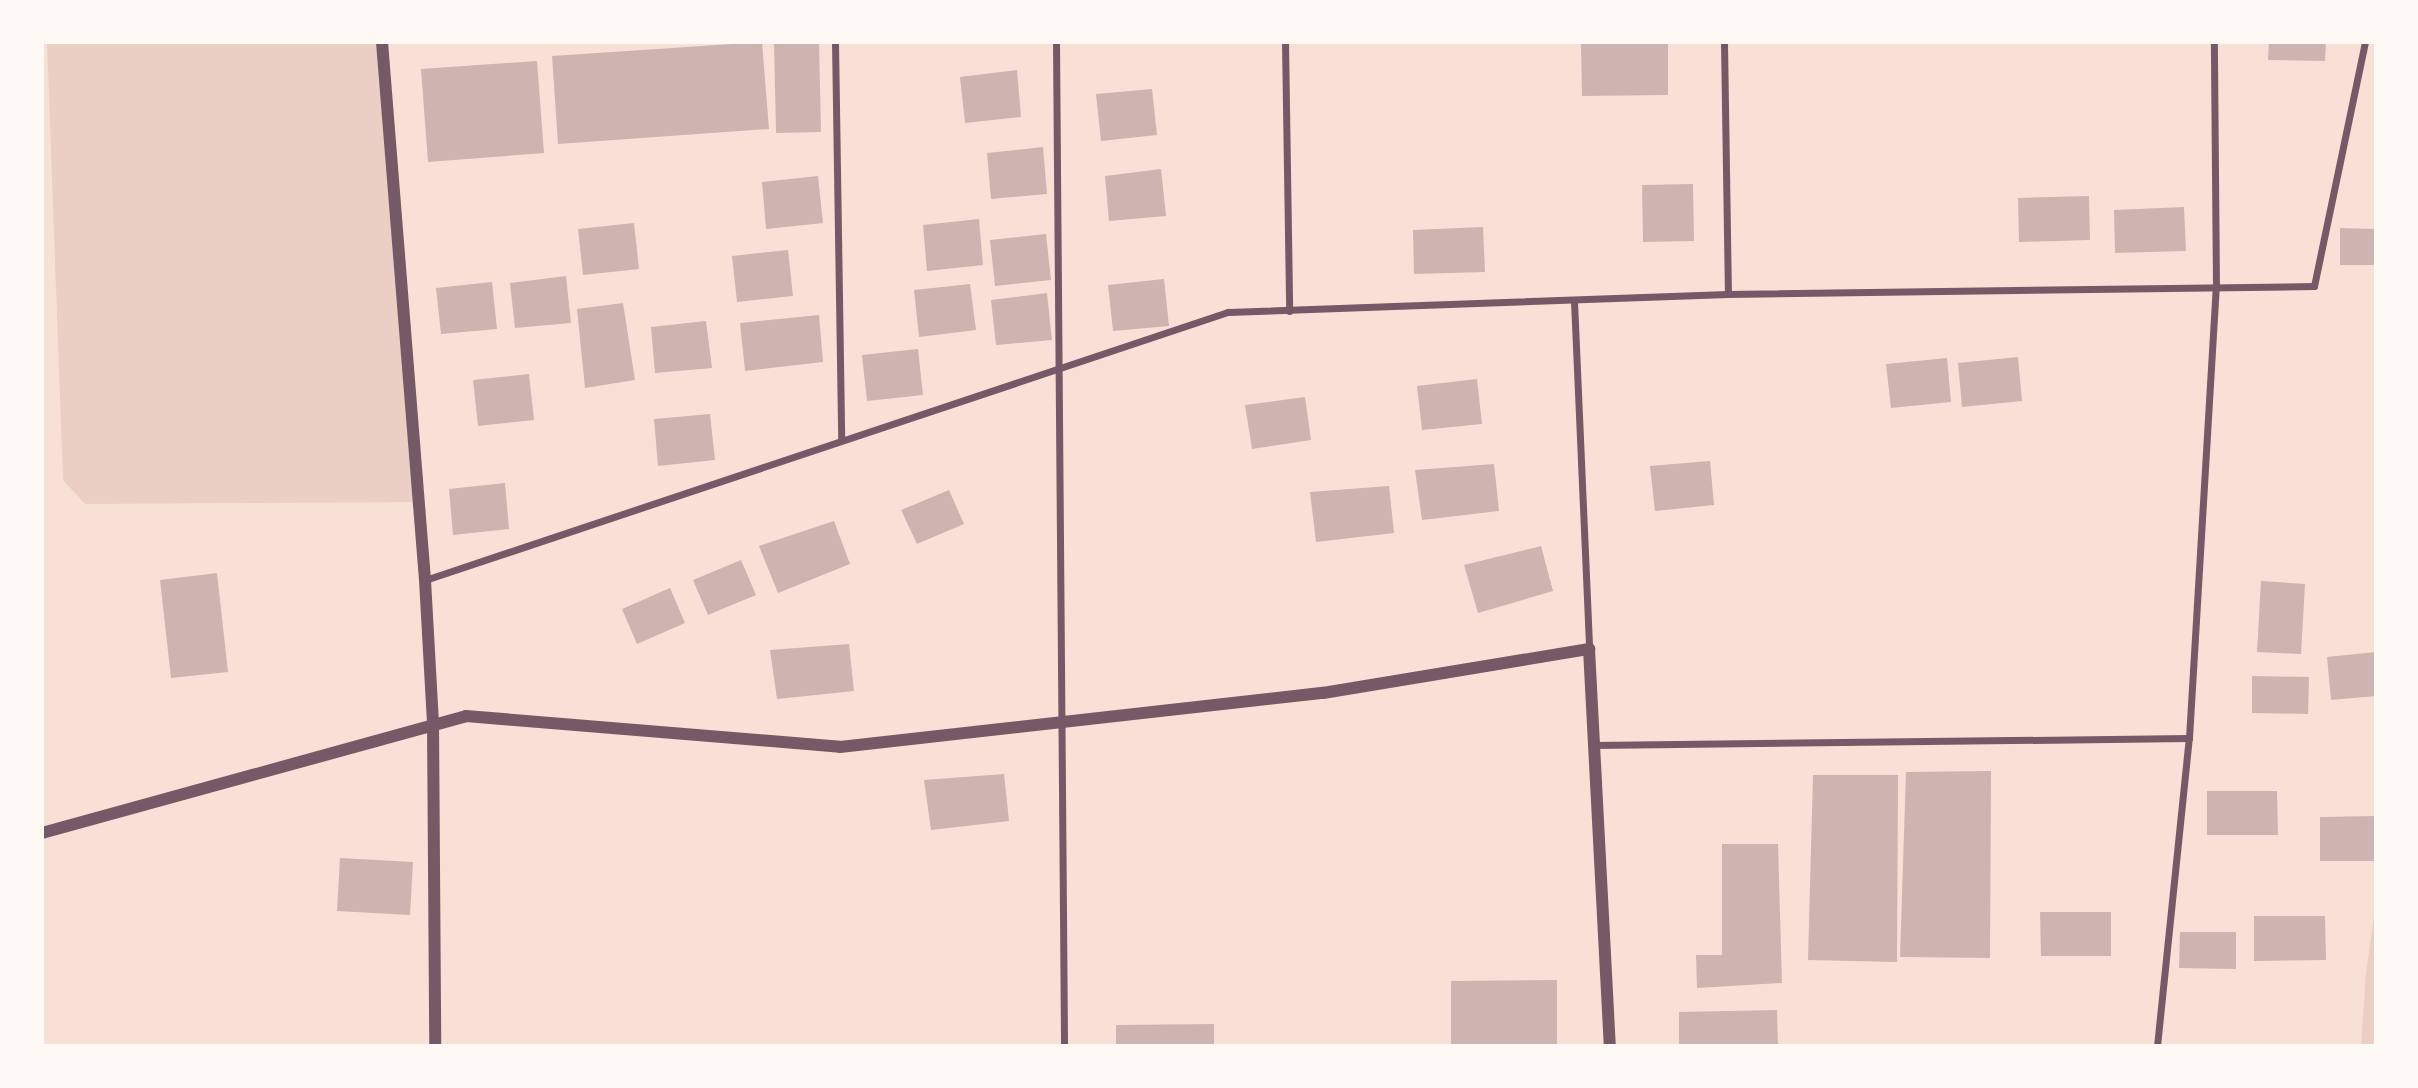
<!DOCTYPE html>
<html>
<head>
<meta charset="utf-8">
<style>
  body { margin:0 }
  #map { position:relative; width:2418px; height:1088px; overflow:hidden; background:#f7e1d7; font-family:"Nunito Sans",sans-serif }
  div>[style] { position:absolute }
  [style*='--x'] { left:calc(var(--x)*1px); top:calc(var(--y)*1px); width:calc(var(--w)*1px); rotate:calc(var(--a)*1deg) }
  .green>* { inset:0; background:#ebcfc5 }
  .building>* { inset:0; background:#ccb4b1 }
  .minor>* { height:7px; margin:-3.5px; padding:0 3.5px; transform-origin:3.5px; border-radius:3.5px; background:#755966 }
  .tertiary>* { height:12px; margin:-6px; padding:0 6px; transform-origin:6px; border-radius:6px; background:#755966 }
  span { translate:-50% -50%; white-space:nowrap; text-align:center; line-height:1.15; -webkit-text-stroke:7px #fffaf5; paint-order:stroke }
  .frame { position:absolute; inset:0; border:44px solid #fffaf5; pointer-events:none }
</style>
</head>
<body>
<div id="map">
  <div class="green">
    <div style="clip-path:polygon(47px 42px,382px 42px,419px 502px,85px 504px,63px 480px)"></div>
    <div style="clip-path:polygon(2376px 901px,2376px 1046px,2361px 1046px,2366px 973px)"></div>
  </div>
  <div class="building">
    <div style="clip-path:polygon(762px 42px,769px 129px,558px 144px,552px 56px)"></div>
    <div style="clip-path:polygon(774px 42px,819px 42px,821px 132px,776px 133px)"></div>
    <div style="clip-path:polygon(2269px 42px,2326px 42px,2325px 61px,2268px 60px)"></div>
    <div style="clip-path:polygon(1581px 44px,1668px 44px,1668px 95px,1582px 96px)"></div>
    <div style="clip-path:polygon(537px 61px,544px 153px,428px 162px,421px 69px)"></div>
    <div style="clip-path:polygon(1017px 70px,1021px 117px,965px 123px,960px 77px)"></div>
    <div style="clip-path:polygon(1152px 89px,1157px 135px,1101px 141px,1096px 94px)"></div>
    <div style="clip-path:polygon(1043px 147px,1047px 194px,991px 199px,987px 153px)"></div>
    <div style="clip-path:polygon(1161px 169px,1166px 216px,1109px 221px,1105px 176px)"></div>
    <div style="clip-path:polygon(818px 176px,823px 223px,766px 229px,762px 182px)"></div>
    <div style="clip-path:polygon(1693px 184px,1694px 241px,1643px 242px,1642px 185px)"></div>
    <div style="clip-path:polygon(2089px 196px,2090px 240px,2019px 242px,2018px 198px)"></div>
    <div style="clip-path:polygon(2184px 207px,2186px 251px,2115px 253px,2114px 210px)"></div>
    <div style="clip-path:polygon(979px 219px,983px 265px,927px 271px,923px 225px)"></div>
    <div style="clip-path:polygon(634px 223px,639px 269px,583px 275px,578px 229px)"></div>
    <div style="clip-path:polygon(1483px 227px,1485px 272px,1414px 274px,1413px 230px)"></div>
    <div style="clip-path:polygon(2340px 228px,2376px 229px,2376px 265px,2340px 265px)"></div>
    <div style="clip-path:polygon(1046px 234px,1051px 280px,995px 286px,990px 240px)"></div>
    <div style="clip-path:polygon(788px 250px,793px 296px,737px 302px,732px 256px)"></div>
    <div style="clip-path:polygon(566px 276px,571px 323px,515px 328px,510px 283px)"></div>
    <div style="clip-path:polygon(1164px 279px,1169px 326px,1113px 331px,1108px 285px)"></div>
    <div style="clip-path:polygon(492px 282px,497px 329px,441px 334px,436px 288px)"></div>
    <div style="clip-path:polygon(970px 284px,976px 330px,919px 337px,914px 290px)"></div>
    <div style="clip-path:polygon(1047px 293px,1052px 340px,996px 345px,991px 300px)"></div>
    <div style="clip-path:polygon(623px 303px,635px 380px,585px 388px,577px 309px)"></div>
    <div style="clip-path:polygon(819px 315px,823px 362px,745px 371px,740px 323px)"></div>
    <div style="clip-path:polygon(706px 321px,712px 368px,655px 373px,651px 327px)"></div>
    <div style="clip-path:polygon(918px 349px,923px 395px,867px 401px,862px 355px)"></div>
    <div style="clip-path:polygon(2018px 357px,2022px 401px,1962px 407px,1958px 363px)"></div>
    <div style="clip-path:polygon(1947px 358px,1951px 402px,1891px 408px,1886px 364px)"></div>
    <div style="clip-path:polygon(529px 374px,534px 420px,478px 426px,473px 380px)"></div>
    <div style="clip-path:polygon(1477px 379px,1482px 424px,1422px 430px,1417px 386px)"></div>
    <div style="clip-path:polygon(1305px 397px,1311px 440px,1252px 449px,1245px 405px)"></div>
    <div style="clip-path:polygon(710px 414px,715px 460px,658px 466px,654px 419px)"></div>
    <div style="clip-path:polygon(1710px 461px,1714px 505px,1655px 511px,1650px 466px)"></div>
    <div style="clip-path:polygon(1494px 464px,1499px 511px,1422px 520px,1415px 470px)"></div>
    <div style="clip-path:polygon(505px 483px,509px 529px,453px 535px,449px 489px)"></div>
    <div style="clip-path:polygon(1389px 486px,1394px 533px,1316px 542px,1310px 492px)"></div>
    <div style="clip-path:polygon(949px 490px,964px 524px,917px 544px,901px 510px)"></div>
    <div style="clip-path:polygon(834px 521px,850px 564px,778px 593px,759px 546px)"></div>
    <div style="clip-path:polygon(1541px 546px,1553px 591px,1478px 613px,1464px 565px)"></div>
    <div style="clip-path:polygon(741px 560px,756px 595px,708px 615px,693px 580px)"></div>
    <div style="clip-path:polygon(217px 573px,228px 672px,171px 678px,160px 580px)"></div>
    <div style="clip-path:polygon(2261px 581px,2305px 584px,2301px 654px,2257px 652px)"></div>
    <div style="clip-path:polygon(670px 588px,685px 623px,637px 644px,622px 609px)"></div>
    <div style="clip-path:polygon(849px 644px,854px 691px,777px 699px,770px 650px)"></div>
    <div style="clip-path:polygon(2376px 652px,2376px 696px,2331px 700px,2327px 657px)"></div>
    <div style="clip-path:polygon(2252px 676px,2309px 677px,2308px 714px,2252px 713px)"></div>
    <div style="clip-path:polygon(1991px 771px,1990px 958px,1900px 957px,1906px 772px)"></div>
    <div style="clip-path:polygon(1004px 774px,1009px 821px,931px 830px,924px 780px)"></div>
    <div style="clip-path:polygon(1813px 775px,1898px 775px,1897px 962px,1808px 960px)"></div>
    <div style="clip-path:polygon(2207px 791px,2277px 791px,2278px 835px,2207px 835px)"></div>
    <div style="clip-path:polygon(2376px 816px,2376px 861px,2320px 861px,2320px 817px)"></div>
    <div style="clip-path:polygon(1722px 844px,1778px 844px,1782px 983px,1697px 988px,1696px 955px,1722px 955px)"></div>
    <div style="clip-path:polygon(340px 858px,413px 862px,410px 915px,337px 911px)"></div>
    <div style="clip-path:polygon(2040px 912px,2111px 912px,2111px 956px,2041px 956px)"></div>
    <div style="clip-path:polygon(2254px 916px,2325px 916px,2326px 960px,2254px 961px)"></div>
    <div style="clip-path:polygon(2180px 932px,2236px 932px,2236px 969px,2179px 968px)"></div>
    <div style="clip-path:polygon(1557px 980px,1557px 1046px,1451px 1046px,1451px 981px)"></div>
    <div style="clip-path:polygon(1777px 1010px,1778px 1046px,1679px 1046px,1679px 1012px)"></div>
    <div style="clip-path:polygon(1214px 1024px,1214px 1046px,1116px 1046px,1116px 1025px)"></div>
  </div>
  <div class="minor">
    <div style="--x:835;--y:42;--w:398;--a:89.1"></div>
    <div style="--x:1056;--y:42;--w:1004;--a:89.54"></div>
    <div style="--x:1285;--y:42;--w:269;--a:89.1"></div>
    <div style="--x:1724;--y:42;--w:252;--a:89.1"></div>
    <div style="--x:1574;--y:301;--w:348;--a:87.5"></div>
    <div style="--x:425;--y:580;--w:847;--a:-18.46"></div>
    <div style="--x:1228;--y:312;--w:500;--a:-2.06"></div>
    <div style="--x:1728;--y:294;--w:586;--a:-0.78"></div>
    <div style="--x:2314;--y:286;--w:249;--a:-78.2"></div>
    <div style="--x:1594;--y:745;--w:595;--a:-0.67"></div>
    <div style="--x:2157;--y:1046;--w:310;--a:-84.1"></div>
    <div style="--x:2189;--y:738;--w:452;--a:-86.6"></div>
    <div style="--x:2216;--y:287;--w:245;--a:-90.5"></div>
  </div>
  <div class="tertiary">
    <div style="--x:382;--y:42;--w:540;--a:85.43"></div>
    <div style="--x:425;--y:580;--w:142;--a:86.8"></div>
    <div style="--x:433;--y:722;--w:324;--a:89.6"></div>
    <div style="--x:42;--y:833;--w:440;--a:-15.4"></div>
    <div style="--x:466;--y:716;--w:375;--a:4.7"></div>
    <div style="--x:840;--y:747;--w:486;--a:-6.4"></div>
    <div style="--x:1323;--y:693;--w:270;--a:-9.4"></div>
    <div style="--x:1589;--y:649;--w:398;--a:87"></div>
  </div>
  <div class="frame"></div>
</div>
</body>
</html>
